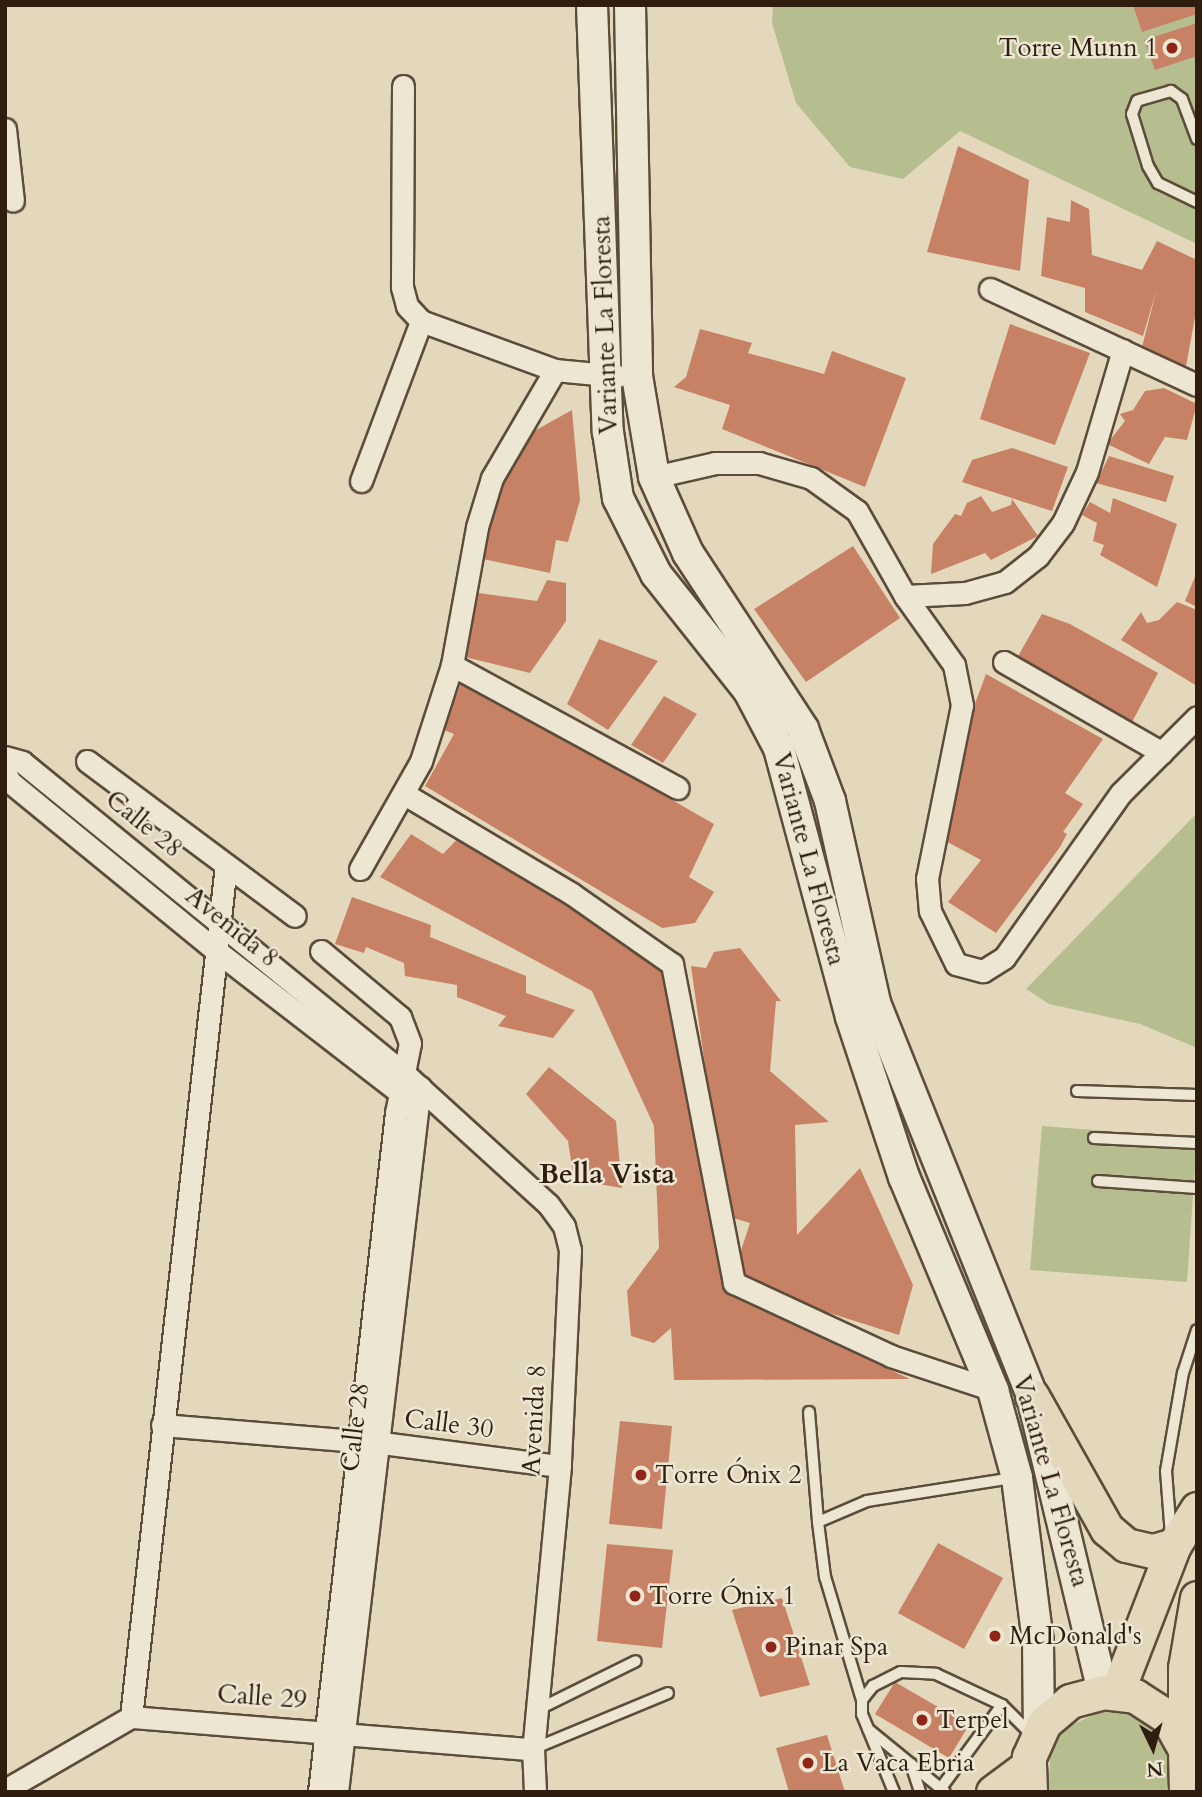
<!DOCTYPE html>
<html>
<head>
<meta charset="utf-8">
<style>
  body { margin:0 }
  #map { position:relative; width:1202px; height:1797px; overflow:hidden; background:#e3d8bc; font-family:Cardo,serif }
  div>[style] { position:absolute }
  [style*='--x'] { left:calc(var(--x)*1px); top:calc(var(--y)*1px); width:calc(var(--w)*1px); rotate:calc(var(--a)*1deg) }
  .green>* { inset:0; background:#b6be8f }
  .building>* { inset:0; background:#c78164 }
  .roads { filter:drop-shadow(2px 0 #5c4c3a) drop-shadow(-2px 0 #5c4c3a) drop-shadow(0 2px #5c4c3a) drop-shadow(0 -2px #5c4c3a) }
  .service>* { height:10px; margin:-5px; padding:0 5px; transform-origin:5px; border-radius:5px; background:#ede6d3 }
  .minor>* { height:21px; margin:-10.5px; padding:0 10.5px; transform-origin:10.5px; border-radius:10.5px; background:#ede6d3 }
  .secondary>* { height:30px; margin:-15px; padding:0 15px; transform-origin:15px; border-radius:15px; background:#ede6d3 }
  .primary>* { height:33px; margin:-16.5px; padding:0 16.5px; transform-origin:16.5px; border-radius:16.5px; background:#e3d8bc }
  .dots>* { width:19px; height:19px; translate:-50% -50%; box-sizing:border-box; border:4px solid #ede6d3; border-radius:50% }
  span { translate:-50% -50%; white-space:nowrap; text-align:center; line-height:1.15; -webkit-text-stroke:5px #ede6d3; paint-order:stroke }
  .poi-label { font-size:26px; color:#2f1d0f }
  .right { translate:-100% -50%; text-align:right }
  .left { translate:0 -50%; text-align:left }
  .street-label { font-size:26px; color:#2f1d0f }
  .neighbourhood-label { font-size:28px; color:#2f1d0f; font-weight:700 }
  .frame { position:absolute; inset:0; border:7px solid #2f1d0f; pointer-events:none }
  .north { position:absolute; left:1118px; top:1713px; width:70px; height:70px; -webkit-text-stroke:5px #ede6d3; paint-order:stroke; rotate:175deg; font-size:19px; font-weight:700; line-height:28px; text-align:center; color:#2f1d0f }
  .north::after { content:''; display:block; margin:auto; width:24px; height:32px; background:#2f1d0f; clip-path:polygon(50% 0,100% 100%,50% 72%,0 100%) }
</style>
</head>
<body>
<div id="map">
  <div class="green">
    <div style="clip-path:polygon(773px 5px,1197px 5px,1197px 244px,960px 131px,903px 179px,850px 167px,796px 103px,772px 23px)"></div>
    <div style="clip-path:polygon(1197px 813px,1197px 1048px,1140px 1024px,1049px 1004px,1026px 989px)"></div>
    <div style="clip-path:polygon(1042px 1126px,1197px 1138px,1187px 1282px,1030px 1270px)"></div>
    <div style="clip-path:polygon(1104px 1710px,1127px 1712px,1147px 1723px,1162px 1741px,1170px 1762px,1166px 1792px,1049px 1792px,1050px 1748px,1063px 1729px)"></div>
  </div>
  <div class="building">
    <div style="clip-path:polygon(1133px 5px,1197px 5px,1197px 14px,1142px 32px)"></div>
    <div style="clip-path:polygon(1197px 23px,1197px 56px,1155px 70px,1144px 40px)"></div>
    <div style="clip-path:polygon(958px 146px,1029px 180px,1020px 271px,927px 252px)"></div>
    <div style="clip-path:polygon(1071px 200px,1089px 209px,1092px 255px,1142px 270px,1157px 241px,1197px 260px,1197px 306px,1185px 372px,1141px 351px,1157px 288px,1143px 336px,1085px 312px,1085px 288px,1041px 276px,1047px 217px,1070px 222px)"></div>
    <div style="clip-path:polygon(1010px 324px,1090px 353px,1055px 445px,980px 419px)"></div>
    <div style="clip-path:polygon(700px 329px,752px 343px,748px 353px,824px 374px,832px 351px,906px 378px,865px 487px,722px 429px,730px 405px,674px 387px,686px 377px)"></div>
    <div style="clip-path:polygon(1164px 388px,1197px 404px,1187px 440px,1165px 437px,1149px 464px,1107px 444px,1125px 421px,1120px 414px,1133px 410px,1145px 391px)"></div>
    <div style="clip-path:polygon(572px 410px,580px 500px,568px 542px,556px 540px,550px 573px,483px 559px,489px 518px,507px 471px,536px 430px)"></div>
    <div style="clip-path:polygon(1012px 448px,1068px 467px,1052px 511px,962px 482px,972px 460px)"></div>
    <div style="clip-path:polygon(1109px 456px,1174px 476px,1166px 502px,1096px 483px)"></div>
    <div style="clip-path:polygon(981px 496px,992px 512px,1011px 505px,1012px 499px,1038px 536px,991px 560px,985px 553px,931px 574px,933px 544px,955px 514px,961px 516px,967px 503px)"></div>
    <div style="clip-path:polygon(1113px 498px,1177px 524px,1157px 587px,1100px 555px,1104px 545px,1093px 541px,1097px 523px,1082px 515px,1090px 502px,1110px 513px)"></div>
    <div style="clip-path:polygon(853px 546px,900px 618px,806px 682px,754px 609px)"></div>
    <div style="clip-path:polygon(1197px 572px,1197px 607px,1185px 601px)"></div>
    <div style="clip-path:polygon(547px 580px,566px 583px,566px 621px,530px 673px,465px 657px,478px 593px,537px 601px)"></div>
    <div style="clip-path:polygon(1177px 602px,1197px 610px,1197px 686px,1121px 640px,1141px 612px,1147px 623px,1159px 620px)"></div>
    <div style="clip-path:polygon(1042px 614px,1070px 624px,1158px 673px,1131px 724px,1017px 658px)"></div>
    <div style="clip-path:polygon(599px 639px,658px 661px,608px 730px,567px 704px)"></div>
    <div style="clip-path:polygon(986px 674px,1103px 739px,1065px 793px,1083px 804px,1063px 832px,1067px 834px,1060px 847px,996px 933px,948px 902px,981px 860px,940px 838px,962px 739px)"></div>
    <div style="clip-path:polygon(462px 680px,714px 824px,689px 877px,714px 892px,695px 923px,662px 928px,425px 786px,454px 734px,444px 730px)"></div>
    <div style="clip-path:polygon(664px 696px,697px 714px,663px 763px,631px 745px)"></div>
    <div style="clip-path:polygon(463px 833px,664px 970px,729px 1295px,910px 1379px,674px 1380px,671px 1328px,654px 1343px,631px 1336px,627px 1291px,659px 1248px,654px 1126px,592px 991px,380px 877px,411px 834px,443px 854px)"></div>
    <div style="clip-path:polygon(352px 897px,431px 925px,430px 937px,526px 976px,526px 993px,575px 1010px,553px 1038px,498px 1026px,506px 1016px,457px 997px,457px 985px,405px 976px,404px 963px,366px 947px,364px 953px,335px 944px)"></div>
    <div style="clip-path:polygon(740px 948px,781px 1001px,776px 1001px,770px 1071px,829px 1122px,795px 1125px,797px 1235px,860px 1168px,913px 1285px,899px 1335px,779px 1297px,733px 1275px,750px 1223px,726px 1216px,691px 966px,706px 968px,714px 952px)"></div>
    <div style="clip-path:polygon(549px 1067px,616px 1121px,622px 1188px,574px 1180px,568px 1141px,526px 1094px)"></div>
    <div style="clip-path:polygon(620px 1421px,672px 1426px,662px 1529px,609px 1524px)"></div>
    <div style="clip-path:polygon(938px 1543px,1003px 1578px,964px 1649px,898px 1613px)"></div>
    <div style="clip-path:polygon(607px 1544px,673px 1550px,662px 1648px,597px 1641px)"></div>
    <div style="clip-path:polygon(782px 1598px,810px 1685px,760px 1697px,732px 1610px)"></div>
    <div style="clip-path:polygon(895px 1682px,969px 1725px,949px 1758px,875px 1714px)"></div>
    <div style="clip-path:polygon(827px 1735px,845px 1792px,789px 1792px,776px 1748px)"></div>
  </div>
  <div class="roads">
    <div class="service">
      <div style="--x:1197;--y:139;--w:43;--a:-110.6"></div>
      <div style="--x:1182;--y:99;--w:14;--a:-144"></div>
      <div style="--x:1171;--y:91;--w:35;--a:164"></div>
      <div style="--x:1137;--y:101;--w:14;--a:111"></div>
      <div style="--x:1132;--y:114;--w:54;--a:72.9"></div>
      <div style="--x:1148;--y:166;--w:20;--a:60"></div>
      <div style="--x:1158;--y:183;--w:43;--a:26"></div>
      <div style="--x:1077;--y:1091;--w:120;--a:1.9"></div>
      <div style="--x:1094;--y:1138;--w:103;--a:2.8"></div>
      <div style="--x:1098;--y:1181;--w:99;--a:4"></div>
      <div style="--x:809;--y:1412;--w:110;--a:85.3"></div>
      <div style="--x:1171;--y:1536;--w:65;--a:-94.4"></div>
      <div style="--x:1166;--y:1471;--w:99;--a:-80.2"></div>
      <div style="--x:1183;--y:1373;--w:45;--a:-72"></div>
      <div style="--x:862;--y:1700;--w:128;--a:-106.7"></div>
      <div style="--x:825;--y:1577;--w:55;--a:-97.3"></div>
      <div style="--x:818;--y:1522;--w:53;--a:-23.2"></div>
      <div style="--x:867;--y:1501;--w:148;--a:-9"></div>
      <div style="--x:537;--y:1710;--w:110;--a:-26.3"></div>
      <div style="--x:868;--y:1729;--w:99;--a:39.3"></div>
      <div style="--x:533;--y:1749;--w:146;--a:-22.5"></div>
      <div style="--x:911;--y:1764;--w:29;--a:72"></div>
      <div style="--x:941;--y:1788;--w:103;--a:-53.7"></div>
      <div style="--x:894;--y:1792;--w:84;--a:-112.3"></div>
      <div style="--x:862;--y:1714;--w:14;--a:-90"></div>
      <div style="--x:862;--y:1700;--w:18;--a:-52"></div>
      <div style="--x:873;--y:1686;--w:31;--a:-27"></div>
      <div style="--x:901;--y:1672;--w:35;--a:3"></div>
      <div style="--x:936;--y:1674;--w:73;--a:25.2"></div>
      <div style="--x:1002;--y:1705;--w:44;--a:45"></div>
    </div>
    <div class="minor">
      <div style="--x:403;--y:86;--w:201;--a:90.3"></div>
      <div style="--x:402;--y:287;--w:20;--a:75"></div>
      <div style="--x:407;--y:306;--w:21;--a:47"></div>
      <div style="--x:421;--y:321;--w:143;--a:20.1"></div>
      <div style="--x:555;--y:370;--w:63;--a:5.4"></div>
      <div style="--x:5;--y:129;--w:72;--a:83.7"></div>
      <div style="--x:990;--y:289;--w:228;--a:24.9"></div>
      <div style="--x:654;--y:477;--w:63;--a:-12.9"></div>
      <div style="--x:715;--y:463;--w:44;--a:0"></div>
      <div style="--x:759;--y:463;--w:54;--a:16.1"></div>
      <div style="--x:811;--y:478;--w:57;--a:35.7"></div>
      <div style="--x:857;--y:511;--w:98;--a:60.5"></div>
      <div style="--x:905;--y:596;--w:85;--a:54.6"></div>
      <div style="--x:954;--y:665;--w:41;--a:78.7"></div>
      <div style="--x:962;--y:705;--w:177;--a:101.4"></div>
      <div style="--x:927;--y:878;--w:33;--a:85"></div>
      <div style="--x:930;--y:911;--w:59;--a:63.9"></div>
      <div style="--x:956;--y:964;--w:28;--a:15"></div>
      <div style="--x:983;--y:971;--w:25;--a:-32"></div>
      <div style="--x:1004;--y:958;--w:202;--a:-54.7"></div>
      <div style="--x:1121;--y:793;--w:107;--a:-45"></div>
      <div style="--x:361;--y:481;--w:171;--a:-69.4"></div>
      <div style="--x:905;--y:596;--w:60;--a:-2.9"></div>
      <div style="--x:965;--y:593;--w:41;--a:-15.4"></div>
      <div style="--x:1005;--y:582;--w:42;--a:-38.2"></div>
      <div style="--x:1038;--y:556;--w:41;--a:-52.9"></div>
      <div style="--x:1063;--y:523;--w:56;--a:-64.8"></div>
      <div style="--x:1087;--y:472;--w:127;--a:-73.6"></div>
      <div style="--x:1004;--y:662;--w:182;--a:29.9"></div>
      <div style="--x:452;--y:665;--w:257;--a:28.6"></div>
      <div style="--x:5;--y:757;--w:18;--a:16"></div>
      <div style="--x:22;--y:762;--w:495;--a:39.2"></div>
      <div style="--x:406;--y:1075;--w:192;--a:42.3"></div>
      <div style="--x:548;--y:1204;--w:27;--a:54"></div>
      <div style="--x:564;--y:1226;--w:25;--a:76"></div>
      <div style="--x:570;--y:1250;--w:216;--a:92.7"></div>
      <div style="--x:560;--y:1466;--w:284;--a:95.4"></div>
      <div style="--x:533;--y:1749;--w:43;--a:87.3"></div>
      <div style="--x:87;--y:761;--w:259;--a:36.7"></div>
      <div style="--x:5;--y:772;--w:11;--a:63"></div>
      <div style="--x:10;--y:782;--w:269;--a:39.3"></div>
      <div style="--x:218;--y:952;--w:244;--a:37.7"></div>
      <div style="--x:406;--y:795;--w:193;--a:30.8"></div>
      <div style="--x:572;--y:894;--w:122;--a:35"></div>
      <div style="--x:672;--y:964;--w:325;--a:79"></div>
      <div style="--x:734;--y:1283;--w:173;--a:24.9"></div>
      <div style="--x:891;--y:1356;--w:108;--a:18.4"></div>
      <div style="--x:360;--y:869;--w:124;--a:-60.5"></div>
      <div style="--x:421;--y:761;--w:101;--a:-72.1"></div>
      <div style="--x:452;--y:665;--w:140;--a:-79.7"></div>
      <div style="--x:477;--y:527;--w:51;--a:-73"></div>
      <div style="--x:492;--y:478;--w:125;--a:-59.7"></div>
      <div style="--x:162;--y:1425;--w:221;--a:4.7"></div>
      <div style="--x:382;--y:1443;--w:179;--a:7.4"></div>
      <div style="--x:131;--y:1717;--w:857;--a:-83.64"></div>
      <div style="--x:5;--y:1790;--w:146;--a:-30.1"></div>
      <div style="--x:131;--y:1717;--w:403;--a:4.6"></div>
      <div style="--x:319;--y:1792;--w:683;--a:-83.53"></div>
      <div style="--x:396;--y:1113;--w:71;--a:-78.7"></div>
      <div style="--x:410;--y:1043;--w:28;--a:-111"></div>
      <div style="--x:400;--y:1017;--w:103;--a:-140.1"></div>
      <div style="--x:337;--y:1792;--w:710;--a:-83.29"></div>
    </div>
    <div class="secondary">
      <div style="--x:592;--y:5;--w:427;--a:87.9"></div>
      <div style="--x:608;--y:432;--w:67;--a:81.4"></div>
      <div style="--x:618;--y:498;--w:85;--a:63.4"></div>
      <div style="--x:656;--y:574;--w:149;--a:51.5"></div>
      <div style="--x:749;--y:691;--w:64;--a:62.2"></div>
      <div style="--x:779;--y:748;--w:278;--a:75"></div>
      <div style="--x:851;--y:1017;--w:169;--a:71.7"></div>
      <div style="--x:904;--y:1177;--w:231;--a:67.3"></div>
      <div style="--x:993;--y:1390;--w:91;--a:74.7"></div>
      <div style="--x:1017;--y:1478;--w:164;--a:82.7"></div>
      <div style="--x:1038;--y:1641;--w:89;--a:89.4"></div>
      <div style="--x:630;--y:5;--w:371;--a:88.9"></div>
      <div style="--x:637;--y:376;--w:102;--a:80.4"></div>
      <div style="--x:654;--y:477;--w:83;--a:65.9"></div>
      <div style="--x:688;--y:553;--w:210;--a:56.8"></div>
      <div style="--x:803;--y:729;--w:77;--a:69.4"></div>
      <div style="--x:830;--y:801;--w:207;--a:77.4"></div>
      <div style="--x:875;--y:1003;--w:423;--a:68.2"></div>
      <div style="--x:1032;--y:1396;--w:304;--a:76.5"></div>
    </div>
    <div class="primary">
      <div style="--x:1032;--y:1396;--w:153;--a:60.6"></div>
      <div style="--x:1107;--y:1529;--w:25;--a:40"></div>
      <div style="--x:1126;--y:1545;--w:28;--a:13"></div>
      <div style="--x:1153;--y:1551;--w:22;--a:-16"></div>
      <div style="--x:1117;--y:1692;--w:158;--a:-68.8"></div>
      <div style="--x:1174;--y:1545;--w:43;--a:-57.4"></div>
      <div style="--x:1185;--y:1747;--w:79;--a:-90"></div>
      <div style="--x:1185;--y:1668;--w:71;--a:-80.3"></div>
      <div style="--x:993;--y:1792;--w:44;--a:-36.6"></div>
      <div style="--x:1030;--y:1792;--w:35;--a:-92"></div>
      <div style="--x:1029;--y:1757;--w:37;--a:-66"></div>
      <div style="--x:1044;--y:1723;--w:34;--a:-40"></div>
      <div style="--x:1070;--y:1701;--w:34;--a:-15"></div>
      <div style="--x:1103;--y:1692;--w:32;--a:7"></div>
      <div style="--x:1135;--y:1696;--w:38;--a:33"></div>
      <div style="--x:1167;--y:1717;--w:37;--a:61"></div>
      <div style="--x:1185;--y:1749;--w:43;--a:88.7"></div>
    </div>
  </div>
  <div class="dots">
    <div style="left:1172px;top:48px;background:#8f2418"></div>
    <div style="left:641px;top:1475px;background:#8f2418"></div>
    <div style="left:635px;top:1596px;background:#8f2418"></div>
    <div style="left:995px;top:1636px;background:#8f2418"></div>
    <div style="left:771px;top:1647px;background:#8f2418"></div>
    <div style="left:922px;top:1720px;background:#8f2418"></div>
    <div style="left:808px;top:1763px;background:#8f2418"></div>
  </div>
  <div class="poi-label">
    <span class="right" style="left:1158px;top:48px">Torre Munn 1</span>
    <span class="left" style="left:655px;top:1475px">Torre Ónix 2</span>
    <span class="left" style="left:649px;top:1596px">Torre Ónix 1</span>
    <span class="left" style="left:1009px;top:1636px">McDonald's</span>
    <span class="left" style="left:785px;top:1647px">Pinar Spa</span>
    <span class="left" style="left:936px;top:1720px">Terpel</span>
    <span class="left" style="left:822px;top:1763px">La Vaca Ebria</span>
  </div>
  <div class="street-label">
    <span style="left:605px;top:325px;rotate:-92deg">Variante La Floresta</span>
    <span style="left:144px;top:824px;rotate:39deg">Calle 28</span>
    <span style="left:809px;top:859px;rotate:75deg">Variante La Floresta</span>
    <span style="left:232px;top:927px;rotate:39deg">Avenida 8</span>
    <span style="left:534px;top:1420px;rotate:-87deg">Avenida 8</span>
    <span style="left:449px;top:1424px;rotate:7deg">Calle 30</span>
    <span style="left:355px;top:1427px;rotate:-83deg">Calle 28</span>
    <span style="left:1051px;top:1481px;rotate:74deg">Variante La Floresta</span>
    <span style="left:262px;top:1697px;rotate:4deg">Calle 29</span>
  </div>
  <div class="neighbourhood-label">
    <span style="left:607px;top:1174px">Bella Vista</span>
  </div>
  <div class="frame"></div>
  <div class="north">N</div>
</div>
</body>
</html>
